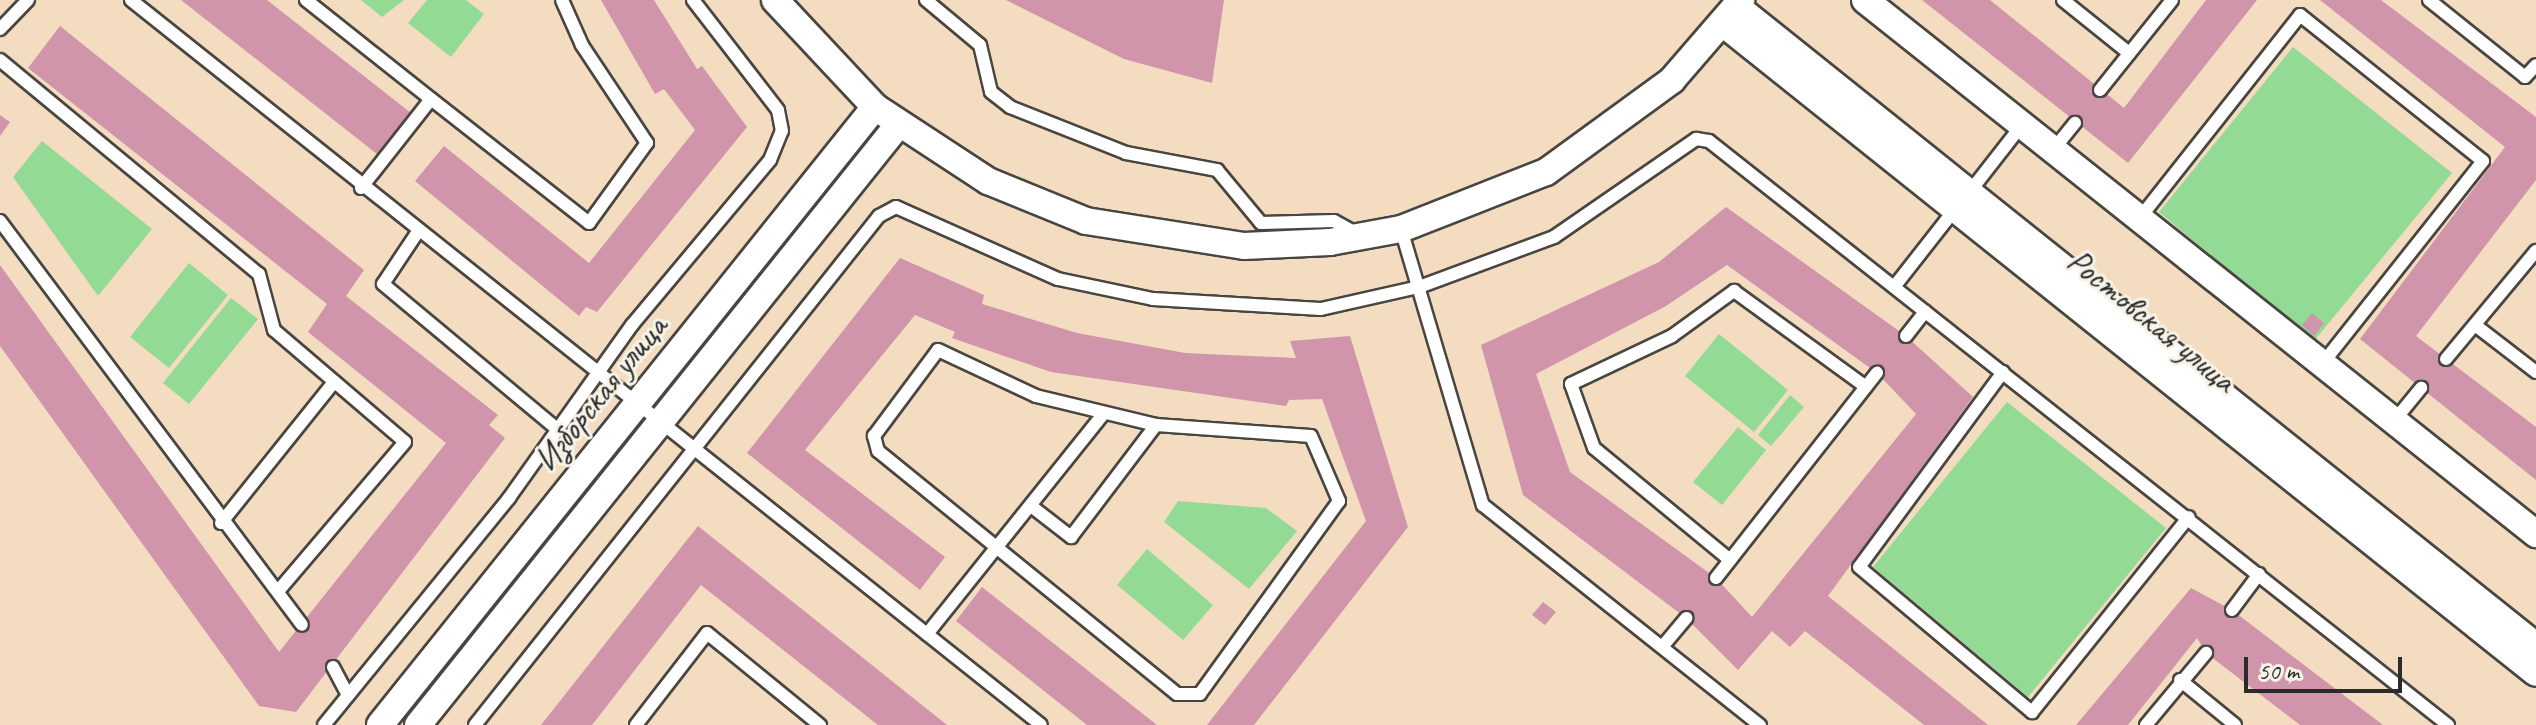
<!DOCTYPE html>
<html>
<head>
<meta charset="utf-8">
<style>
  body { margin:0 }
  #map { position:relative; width:2536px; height:725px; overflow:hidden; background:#f3dcc0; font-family:Caveat,sans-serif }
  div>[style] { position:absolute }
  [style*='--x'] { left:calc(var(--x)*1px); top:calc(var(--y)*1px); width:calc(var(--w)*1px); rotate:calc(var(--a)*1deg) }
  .green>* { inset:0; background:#93db95 }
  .building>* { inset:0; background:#d095ab }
  .roads { filter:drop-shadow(2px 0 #494641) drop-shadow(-2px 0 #494641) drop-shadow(0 2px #494641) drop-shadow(0 -2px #494641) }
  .service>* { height:12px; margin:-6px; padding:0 6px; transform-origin:6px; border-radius:6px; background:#fff }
  .minor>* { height:26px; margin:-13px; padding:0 13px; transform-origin:13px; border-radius:13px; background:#fff }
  span { translate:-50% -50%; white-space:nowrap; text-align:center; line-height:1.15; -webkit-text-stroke:6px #f7f3e8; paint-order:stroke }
  .street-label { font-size:34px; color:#2b2b2b }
  .scale { position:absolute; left:2244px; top:657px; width:158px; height:36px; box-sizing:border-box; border:4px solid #2b2b2b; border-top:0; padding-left:10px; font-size:24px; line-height:28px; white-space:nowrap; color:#2b2b2b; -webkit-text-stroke:6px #f7f3e8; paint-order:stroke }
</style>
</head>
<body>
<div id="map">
  <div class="green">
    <div style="clip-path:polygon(361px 0,404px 0,382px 17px)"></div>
    <div style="clip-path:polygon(427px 0,466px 0,484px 14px,451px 57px,408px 23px)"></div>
    <div style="clip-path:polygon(2293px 47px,2452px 173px,2314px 341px,2159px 212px)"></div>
    <div style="clip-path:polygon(42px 141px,152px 229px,98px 296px,13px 177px)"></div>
    <div style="clip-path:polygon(189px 263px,228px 295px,169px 368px,130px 337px)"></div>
    <div style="clip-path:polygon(231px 298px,258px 319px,189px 404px,163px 383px)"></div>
    <div style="clip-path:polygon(1719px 334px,1788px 390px,1754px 432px,1685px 376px)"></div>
    <div style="clip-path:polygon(1790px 395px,1804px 407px,1771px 446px,1758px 435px)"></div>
    <div style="clip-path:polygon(2007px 402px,2166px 528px,2028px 697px,1873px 567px)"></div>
    <div style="clip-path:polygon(1738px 427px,1766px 450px,1722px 505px,1693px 482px)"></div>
    <div style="clip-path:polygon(1178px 501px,1266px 508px,1297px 531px,1249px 589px,1164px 522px)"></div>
    <div style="clip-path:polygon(1147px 549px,1213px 605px,1183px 640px,1117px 585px)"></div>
  </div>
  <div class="building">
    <div style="clip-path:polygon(181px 0,267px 0,411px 113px,377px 154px)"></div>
    <div style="clip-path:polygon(601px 0,654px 0,697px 69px,702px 66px,747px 127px,597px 312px,586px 307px,579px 316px,415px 181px,444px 146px,589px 263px,695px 130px,664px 89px,655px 94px)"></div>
    <div style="clip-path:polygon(1006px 0,1224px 0,1212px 83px,1124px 59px)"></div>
    <div style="clip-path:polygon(1922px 0,1990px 0,2124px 108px,2206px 0,2257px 0,2128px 163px)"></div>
    <div style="clip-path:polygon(2320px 0,2381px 0,2536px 117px,2536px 180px,2416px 336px,2536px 427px,2536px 480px,2360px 339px,2505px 147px)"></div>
    <div style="clip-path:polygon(60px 26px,364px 270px,346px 296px,498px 415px,489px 425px,505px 438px,296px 712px,259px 706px,0 346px,0 265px,279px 652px,446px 443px,308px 332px,327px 304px,28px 68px)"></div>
    <div style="clip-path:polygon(0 115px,10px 122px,0 136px)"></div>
    <div style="clip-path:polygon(evenodd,1726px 207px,1906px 336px,1973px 397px,1828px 596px,1988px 725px,1924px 725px,1805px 631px,1790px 647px,1772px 631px,1738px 670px,1686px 618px,1523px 495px,1481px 345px,1659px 262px,1726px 207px,1727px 265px,1877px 373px,1916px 414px,1752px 617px,1716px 578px,1570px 472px,1536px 374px,1666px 306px,1727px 265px)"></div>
    <div style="clip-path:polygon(900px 258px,984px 295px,982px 304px,1077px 333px,1185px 353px,1296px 358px,1290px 341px,1350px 336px,1408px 527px,1254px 725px,1207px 725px,1366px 521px,1322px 399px,1289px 400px,1286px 406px,1051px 372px,952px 338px,955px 332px,915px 315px,805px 450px,945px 557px,920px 590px,747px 453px)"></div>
    <div style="clip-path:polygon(2312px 313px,2324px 323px,2314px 336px,2302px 325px)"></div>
    <div style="clip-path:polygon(698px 526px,947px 725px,878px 725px,701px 585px,592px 725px,541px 725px)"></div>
    <div style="clip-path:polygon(982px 587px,1157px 725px,1087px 725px,956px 621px)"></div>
    <div style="clip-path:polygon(2191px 588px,2232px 610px,2383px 725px,2300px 725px,2206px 653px,2197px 638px,2128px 725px,2076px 725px)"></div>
    <div style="clip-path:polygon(1543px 602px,1556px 612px,1545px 625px,1532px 615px)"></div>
  </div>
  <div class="roads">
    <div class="service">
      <div style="--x:131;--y:0;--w:1163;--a:38.54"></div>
      <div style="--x:306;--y:0;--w:159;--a:38.4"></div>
      <div style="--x:926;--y:0;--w:70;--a:39.8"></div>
      <div style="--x:980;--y:45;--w:48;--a:76.8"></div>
      <div style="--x:991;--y:92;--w:24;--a:38"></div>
      <div style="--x:1010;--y:107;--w:125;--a:21.6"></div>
      <div style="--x:1126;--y:153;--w:93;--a:10.6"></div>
      <div style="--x:1217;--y:170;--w:69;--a:50.3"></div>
      <div style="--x:1261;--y:223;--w:73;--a:-1.6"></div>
      <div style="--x:1334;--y:221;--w:25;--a:29"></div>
      <div style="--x:2063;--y:0;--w:85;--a:38.8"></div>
      <div style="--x:2429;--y:0;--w:123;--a:38.7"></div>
      <div style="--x:2525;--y:77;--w:16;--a:-47"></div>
      <div style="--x:0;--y:29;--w:40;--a:-46"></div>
      <div style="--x:0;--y:60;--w:336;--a:39.6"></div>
      <div style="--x:259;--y:274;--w:58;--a:75"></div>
      <div style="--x:274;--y:330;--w:172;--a:40.5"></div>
      <div style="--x:405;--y:442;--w:196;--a:130.4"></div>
      <div style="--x:2100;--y:90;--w:115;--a:-51.3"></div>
      <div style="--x:2053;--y:150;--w:35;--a:-51"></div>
      <div style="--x:361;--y:188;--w:113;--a:-51.8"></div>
      <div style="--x:431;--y:99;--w:201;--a:38.1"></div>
      <div style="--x:589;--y:223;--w:99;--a:-54.1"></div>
      <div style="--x:647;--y:143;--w:118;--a:-123.6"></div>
      <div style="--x:582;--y:45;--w:49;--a:-114"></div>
      <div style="--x:1968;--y:194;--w:88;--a:-52"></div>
      <div style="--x:2139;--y:219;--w:260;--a:-51.7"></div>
      <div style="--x:2300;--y:15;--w:234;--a:38.6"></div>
      <div style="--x:2483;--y:161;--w:259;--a:128.4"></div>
      <div style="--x:0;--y:221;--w:504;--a:53.22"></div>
      <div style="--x:1401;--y:229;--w:288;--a:73.5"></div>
      <div style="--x:1483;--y:505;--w:354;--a:38.5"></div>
      <div style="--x:417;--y:233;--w:61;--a:123.7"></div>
      <div style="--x:383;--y:284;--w:225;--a:39.8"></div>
      <div style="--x:1894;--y:287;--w:100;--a:-51.9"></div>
      <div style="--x:2475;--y:325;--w:77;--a:37.6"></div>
      <div style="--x:1906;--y:336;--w:31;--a:-52"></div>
      <div style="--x:938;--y:350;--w:108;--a:25.1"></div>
      <div style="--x:1036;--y:396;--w:123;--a:13.6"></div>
      <div style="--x:1156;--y:425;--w:155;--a:4.1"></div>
      <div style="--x:1311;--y:436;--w:71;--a:66.7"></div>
      <div style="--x:1339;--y:501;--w:238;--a:125.8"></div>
      <div style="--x:1200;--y:694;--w:23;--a:180"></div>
      <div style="--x:1177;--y:694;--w:385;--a:-140.9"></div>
      <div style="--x:878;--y:451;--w:16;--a:-105"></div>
      <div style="--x:874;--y:436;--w:107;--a:-53.3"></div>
      <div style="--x:2446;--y:359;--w:141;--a:-50.2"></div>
      <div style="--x:2003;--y:372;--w:242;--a:126.4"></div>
      <div style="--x:1859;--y:567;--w:226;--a:40"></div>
      <div style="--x:2032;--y:712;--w:250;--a:-51.2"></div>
      <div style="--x:2394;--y:421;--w:43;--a:-50.7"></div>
      <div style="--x:1031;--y:506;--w:51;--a:37.8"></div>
      <div style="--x:1071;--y:537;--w:141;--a:-52.8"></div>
      <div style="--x:221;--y:523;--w:181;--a:-51.3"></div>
      <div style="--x:1730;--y:560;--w:176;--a:-140.5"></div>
      <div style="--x:1594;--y:448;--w:68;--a:-109.8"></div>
      <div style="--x:1571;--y:384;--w:112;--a:-25.4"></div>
      <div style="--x:1672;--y:336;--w:77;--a:-36"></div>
      <div style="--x:1734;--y:291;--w:163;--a:36"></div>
      <div style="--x:1716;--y:578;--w:261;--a:-51.9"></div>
      <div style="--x:2232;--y:610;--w:45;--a:-53.1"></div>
      <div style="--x:927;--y:634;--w:283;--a:-51.3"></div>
      <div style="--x:1662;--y:647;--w:38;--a:-50"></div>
      <div style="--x:333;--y:667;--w:32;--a:62"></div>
      <div style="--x:2180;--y:680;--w:71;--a:39.3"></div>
      <div style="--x:324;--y:725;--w:293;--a:-50.8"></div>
      <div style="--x:509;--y:498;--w:212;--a:-54.6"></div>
      <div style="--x:632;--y:325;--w:215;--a:-50.1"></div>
      <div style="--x:770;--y:160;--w:31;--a:-68"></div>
      <div style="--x:782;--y:131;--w:21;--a:-101"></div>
      <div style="--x:778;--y:110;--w:139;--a:-127.7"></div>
      <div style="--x:475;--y:725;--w:650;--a:-51.56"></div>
      <div style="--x:879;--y:216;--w:19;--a:-28"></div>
      <div style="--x:896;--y:207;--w:177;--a:24"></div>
      <div style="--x:1058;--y:279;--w:97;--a:11.9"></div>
      <div style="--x:1153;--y:299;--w:168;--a:3.4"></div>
      <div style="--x:1321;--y:309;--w:100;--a:-12.7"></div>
      <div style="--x:1419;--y:287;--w:144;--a:-20.3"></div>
      <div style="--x:1554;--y:237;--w:173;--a:-34.6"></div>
      <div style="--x:1696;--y:139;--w:13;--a:9"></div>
      <div style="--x:1709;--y:141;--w:942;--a:38.32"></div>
      <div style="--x:636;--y:725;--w:116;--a:-52.3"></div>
      <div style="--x:707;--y:633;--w:146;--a:39.2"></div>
      <div style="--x:2146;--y:725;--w:94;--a:-50.2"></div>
    </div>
    <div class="minor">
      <div style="--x:775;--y:0;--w:146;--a:46.9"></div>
      <div style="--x:875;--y:107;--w:135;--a:33.2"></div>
      <div style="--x:988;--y:181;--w:106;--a:22.2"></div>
      <div style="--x:1086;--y:221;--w:160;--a:9"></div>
      <div style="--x:1244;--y:246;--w:86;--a:-2.7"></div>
      <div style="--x:1330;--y:242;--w:72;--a:-10.4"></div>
      <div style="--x:1401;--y:229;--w:156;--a:-21.5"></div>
      <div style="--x:1546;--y:172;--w:156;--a:-36.1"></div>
      <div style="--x:1672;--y:80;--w:106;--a:-49.2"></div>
      <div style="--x:1865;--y:0;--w:858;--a:38.51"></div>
      <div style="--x:1737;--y:7;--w:1023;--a:38.65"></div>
      <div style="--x:1724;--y:24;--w:1039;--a:38.63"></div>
      <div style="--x:380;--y:725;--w:792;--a:-51.31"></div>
      <div style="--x:418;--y:725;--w:768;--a:-51.34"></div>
    </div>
  </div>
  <div class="street-label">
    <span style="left:2152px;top:320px;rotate:39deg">Ростовская улица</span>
    <span style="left:600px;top:393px;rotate:-51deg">Изборская улица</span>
  </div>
  <div class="scale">50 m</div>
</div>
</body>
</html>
